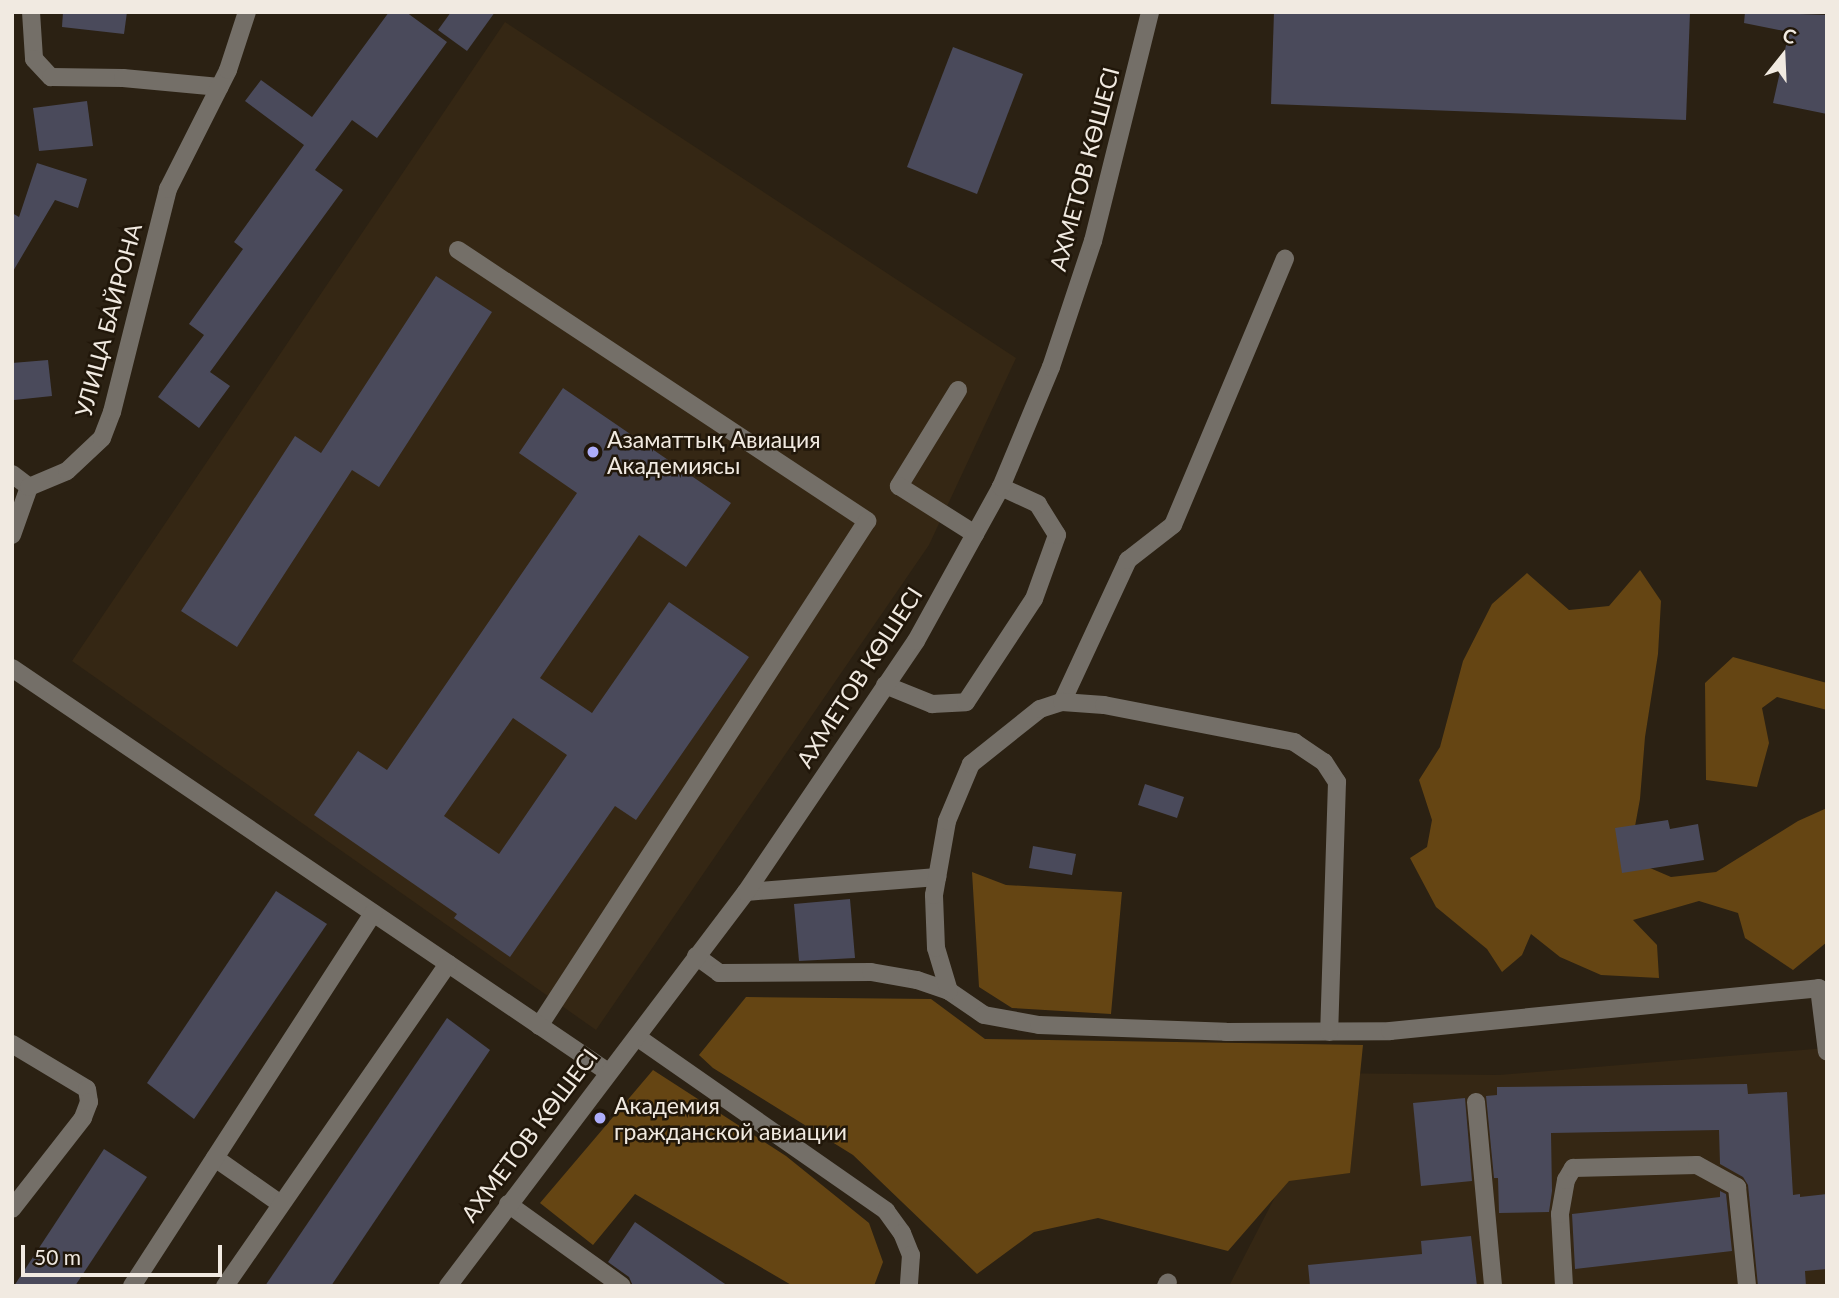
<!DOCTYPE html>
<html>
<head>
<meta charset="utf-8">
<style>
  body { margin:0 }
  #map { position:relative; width:1839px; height:1298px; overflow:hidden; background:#2b2113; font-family:Lato,sans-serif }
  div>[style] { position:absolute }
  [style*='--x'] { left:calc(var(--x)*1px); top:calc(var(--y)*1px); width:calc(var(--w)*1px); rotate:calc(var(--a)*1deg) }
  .built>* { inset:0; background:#352714 }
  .forest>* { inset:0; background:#654513 }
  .building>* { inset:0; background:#4a4a5b }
  .minor>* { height:18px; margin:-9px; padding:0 9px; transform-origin:9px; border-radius:9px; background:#746f68 }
  .dots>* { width:19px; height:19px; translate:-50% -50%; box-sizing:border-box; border:4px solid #21170a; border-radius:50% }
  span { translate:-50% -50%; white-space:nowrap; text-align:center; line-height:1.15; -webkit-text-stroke:5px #21170a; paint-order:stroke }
  .street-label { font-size:23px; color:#f1eae1 }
  .poi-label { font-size:23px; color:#f1eae1 }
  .left { translate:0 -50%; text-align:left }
  .frame { position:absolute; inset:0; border:14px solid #f1eae1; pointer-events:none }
  .north { position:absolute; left:1748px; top:21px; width:70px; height:70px; -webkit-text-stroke:5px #21170a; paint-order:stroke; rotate:18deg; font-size:19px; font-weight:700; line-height:28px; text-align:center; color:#f1eae1 }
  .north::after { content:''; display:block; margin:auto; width:24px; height:32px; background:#f1eae1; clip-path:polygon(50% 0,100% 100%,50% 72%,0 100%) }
  .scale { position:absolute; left:21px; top:1245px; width:201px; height:32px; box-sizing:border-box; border:4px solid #f1eae1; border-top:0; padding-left:9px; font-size:21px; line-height:24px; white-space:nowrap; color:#f1eae1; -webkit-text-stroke:5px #21170a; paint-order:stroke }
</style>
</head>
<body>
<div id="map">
  <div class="built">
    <div style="clip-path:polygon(505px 22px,1016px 358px,929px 545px,596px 1030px,72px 661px)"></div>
    <div style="clip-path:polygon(1827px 1048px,1827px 1286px,1229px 1286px,1276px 1195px,1318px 1073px,1499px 1075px)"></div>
  </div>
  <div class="forest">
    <div style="clip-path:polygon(1640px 570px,1661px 601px,1658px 654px,1645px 737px,1640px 799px,1629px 859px,1671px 877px,1716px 872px,1798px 821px,1827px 808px,1827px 942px,1793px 970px,1745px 938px,1738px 913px,1699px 901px,1633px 920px,1657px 945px,1659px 978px,1601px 975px,1560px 957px,1531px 934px,1522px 955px,1502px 972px,1487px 949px,1436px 907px,1410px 858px,1427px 847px,1432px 820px,1419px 780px,1440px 747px,1463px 661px,1492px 604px,1527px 573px,1569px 610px,1609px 606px)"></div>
    <div style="clip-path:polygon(1733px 657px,1827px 683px,1827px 710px,1777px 697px,1762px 708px,1769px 743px,1757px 787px,1706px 780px,1705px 683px)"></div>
    <div style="clip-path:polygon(972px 872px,1006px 885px,1122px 892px,1111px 1014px,1012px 1008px,979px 987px)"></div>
    <div style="clip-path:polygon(746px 997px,931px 999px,985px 1039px,1363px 1045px,1350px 1173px,1289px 1181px,1228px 1251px,1098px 1218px,1034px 1232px,977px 1274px,853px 1155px,713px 1068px,699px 1055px)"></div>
    <div style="clip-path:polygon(653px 1070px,786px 1156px,869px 1223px,883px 1262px,874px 1286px,793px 1286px,635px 1194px,593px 1245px,540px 1203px)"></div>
  </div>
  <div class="building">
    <div style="clip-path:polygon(63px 12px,127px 12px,124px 34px,62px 27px)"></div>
    <div style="clip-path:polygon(389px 12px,406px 12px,447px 42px,377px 138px,352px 120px,315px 170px,343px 190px,210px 372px,230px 386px,199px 428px,158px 397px,204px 335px,189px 324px,243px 249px,234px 242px,304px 145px,245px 101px,261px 80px,312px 117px)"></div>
    <div style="clip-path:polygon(451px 12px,495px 12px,467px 51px,438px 30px)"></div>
    <div style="clip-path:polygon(1274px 12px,1690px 12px,1686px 120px,1271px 104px)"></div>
    <div style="clip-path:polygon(1745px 12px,1827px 15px,1827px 114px,1773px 103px,1789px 32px,1744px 23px)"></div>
    <div style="clip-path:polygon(953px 47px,1023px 74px,977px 194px,907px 167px)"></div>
    <div style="clip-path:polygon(87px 101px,93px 146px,39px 151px,33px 108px)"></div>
    <div style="clip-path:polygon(37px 163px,87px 179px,78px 208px,55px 200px,12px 273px,12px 213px,19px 217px)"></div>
    <div style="clip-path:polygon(436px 276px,492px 312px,379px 487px,352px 470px,237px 647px,181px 611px,295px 436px,321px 453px)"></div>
    <div style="clip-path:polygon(48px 360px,52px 396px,14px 400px,12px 363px)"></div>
    <div style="clip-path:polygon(evenodd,563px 388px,731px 503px,686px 567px,639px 535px,540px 678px,592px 713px,669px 602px,749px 657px,636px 820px,615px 806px,510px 957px,454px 918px,457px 914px,314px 815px,358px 751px,387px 770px,577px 493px,519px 453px,563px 388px,513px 718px,567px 755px,499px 854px,444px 816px,513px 718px)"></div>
    <div style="clip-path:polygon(1145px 784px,1184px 797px,1177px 818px,1138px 805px)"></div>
    <div style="clip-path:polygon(1668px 820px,1670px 829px,1698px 824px,1704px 860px,1622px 873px,1615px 828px)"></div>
    <div style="clip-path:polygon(1033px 846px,1076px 854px,1072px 875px,1029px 868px)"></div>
    <div style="clip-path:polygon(276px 891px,327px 924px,194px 1119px,147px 1083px)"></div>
    <div style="clip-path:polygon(850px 899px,855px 958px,799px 961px,794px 904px)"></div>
    <div style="clip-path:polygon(447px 1018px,490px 1050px,331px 1286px,265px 1286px)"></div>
    <div style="clip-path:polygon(1747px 1084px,1748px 1094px,1787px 1092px,1793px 1195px,1800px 1194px,1800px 1197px,1827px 1194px,1827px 1269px,1805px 1271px,1806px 1286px,1758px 1286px,1748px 1185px,1743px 1177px,1720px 1164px,1719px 1130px,1551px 1133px,1552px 1191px,1549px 1212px,1499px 1213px,1498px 1178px,1494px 1178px,1486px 1096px,1497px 1095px,1497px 1087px)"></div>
    <div style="clip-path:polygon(1465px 1098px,1472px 1181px,1421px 1186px,1413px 1103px)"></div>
    <div style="clip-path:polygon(104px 1149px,147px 1177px,75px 1286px,14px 1286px)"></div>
    <div style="clip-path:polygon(1720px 1191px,1726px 1194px,1732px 1251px,1575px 1269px,1572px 1214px,1720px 1197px)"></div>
    <div style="clip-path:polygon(635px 1222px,728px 1286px,633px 1286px,629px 1277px,608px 1262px)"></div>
    <div style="clip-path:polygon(1471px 1236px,1477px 1286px,1310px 1286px,1308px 1265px,1422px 1254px,1421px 1241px)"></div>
  </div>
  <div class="minor">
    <div style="--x:31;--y:12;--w:47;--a:86.3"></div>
    <div style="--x:34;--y:59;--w:25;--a:47"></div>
    <div style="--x:51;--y:77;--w:72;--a:0.8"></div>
    <div style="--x:123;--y:78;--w:97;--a:5.3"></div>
    <div style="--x:458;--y:250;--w:491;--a:33.5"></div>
    <div style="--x:867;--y:521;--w:602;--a:123"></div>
    <div style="--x:958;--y:390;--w:113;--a:121.6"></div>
    <div style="--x:899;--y:486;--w:90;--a:32.3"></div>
    <div style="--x:12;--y:474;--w:21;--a:37"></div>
    <div style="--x:12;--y:535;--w:51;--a:-70.5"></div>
    <div style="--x:29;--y:487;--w:41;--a:-22.8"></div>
    <div style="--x:67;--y:471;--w:48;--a:-43.3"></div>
    <div style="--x:102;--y:438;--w:28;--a:-69"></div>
    <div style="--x:112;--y:412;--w:230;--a:-75.9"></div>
    <div style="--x:168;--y:189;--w:133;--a:-63.2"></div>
    <div style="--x:228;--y:70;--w:61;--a:-71.9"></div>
    <div style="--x:12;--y:668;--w:720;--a:34.13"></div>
    <div style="--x:885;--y:685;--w:51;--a:22"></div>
    <div style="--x:932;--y:704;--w:34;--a:-3"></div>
    <div style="--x:966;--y:702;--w:123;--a:-56.6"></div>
    <div style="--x:1034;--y:599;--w:68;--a:-70.2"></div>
    <div style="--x:1057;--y:535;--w:36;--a:-122"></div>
    <div style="--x:1038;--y:504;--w:41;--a:-155.3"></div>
    <div style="--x:1062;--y:702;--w:157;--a:-65.1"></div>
    <div style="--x:1128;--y:560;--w:57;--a:-37.9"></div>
    <div style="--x:1173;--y:525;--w:289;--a:-67.2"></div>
    <div style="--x:746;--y:892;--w:192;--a:-4.5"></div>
    <div style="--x:696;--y:956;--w:29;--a:36"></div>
    <div style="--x:719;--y:973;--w:152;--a:-0.4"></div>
    <div style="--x:871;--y:972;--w:47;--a:9.9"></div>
    <div style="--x:917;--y:980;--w:34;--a:19"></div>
    <div style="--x:949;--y:991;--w:42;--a:34.4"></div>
    <div style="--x:984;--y:1015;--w:56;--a:10.3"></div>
    <div style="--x:1039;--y:1025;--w:187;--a:2.1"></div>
    <div style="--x:1226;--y:1032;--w:164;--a:-0.3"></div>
    <div style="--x:1390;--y:1031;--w:431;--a:-5.7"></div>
    <div style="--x:1819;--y:988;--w:64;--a:82.9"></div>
    <div style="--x:949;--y:991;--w:45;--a:-106.8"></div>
    <div style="--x:936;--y:948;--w:53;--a:-92.2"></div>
    <div style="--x:934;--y:895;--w:75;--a:-80"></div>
    <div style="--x:947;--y:821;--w:62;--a:-67.2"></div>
    <div style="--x:971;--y:764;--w:88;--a:-38.6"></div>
    <div style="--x:1040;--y:709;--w:23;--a:-18"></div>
    <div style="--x:1062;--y:702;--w:42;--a:4.1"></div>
    <div style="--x:1104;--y:705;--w:194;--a:11"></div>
    <div style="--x:1294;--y:742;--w:36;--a:34"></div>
    <div style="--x:1324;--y:762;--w:24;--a:57"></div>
    <div style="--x:1337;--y:782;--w:250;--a:91.8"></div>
    <div style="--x:637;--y:1037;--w:304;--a:34.9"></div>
    <div style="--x:886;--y:1211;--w:27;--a:54"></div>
    <div style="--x:902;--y:1233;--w:24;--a:68"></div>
    <div style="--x:911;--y:1255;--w:31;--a:94"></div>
    <div style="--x:12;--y:1044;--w:87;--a:31"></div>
    <div style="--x:87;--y:1089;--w:13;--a:81"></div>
    <div style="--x:89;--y:1102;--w:17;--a:111"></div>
    <div style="--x:83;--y:1118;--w:115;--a:128"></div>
    <div style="--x:1476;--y:1102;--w:185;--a:84.7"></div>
    <div style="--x:215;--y:1158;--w:80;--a:34.9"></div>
    <div style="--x:508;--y:1204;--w:140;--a:35.7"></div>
    <div style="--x:132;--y:1286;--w:444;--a:-57.1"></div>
    <div style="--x:225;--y:1286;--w:392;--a:-55.3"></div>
    <div style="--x:448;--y:1286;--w:494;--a:-52.9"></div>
    <div style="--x:746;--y:892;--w:303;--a:-55.9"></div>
    <div style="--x:916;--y:641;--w:176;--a:-61.1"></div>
    <div style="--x:1001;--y:487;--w:130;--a:-67.4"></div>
    <div style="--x:1051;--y:367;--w:133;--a:-71.6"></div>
    <div style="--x:1093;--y:241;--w:236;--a:-76"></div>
    <div style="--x:1166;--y:1286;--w:4;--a:-63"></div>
    <div style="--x:1564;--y:1286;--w:72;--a:-93.2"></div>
    <div style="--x:1560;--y:1214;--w:35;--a:-80"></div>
    <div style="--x:1566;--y:1180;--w:14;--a:-60"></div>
    <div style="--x:1573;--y:1168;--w:124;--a:-1.4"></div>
    <div style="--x:1697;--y:1165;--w:46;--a:28.8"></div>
    <div style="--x:1737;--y:1187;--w:100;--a:84.2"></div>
  </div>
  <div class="dots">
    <div style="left:593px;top:452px;background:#aeaefb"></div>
    <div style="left:600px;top:1118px;background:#aeaefb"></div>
  </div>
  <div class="street-label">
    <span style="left:1084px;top:169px;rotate:-75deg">АХМЕТОВ КӨШЕСІ</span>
    <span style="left:108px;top:320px;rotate:-75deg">УЛИЦА БАЙРОНА</span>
    <span style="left:859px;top:677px;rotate:-57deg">АХМЕТОВ КӨШЕСІ</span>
    <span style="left:529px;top:1135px;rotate:-53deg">АХМЕТОВ КӨШЕСІ</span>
  </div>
  <div class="poi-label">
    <span class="left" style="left:607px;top:452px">Азаматтық Авиация<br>Академиясы</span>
    <span class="left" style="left:614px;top:1118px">Академия<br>гражданской авиации</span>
  </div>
  <div class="frame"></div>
  <div class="north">С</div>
  <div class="scale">50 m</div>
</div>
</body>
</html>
